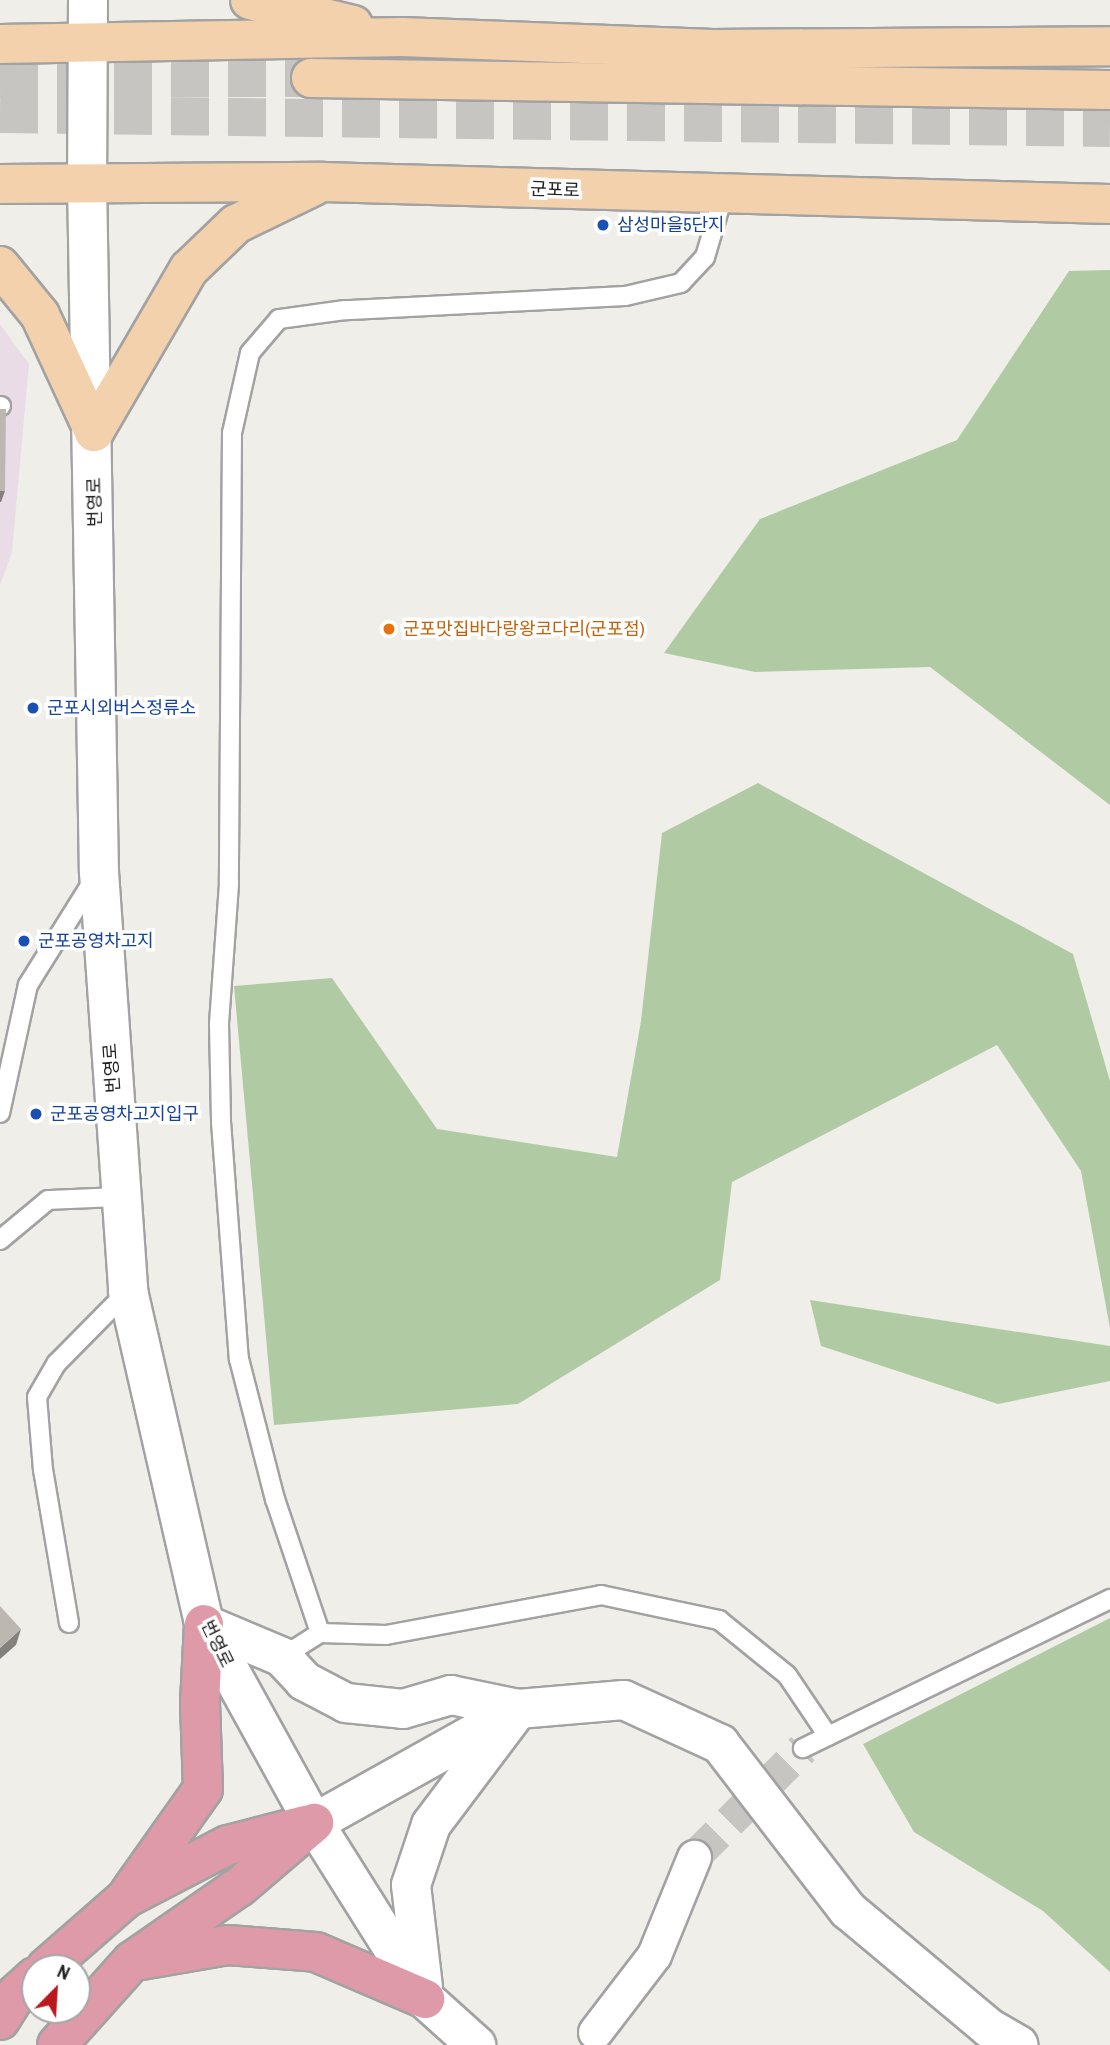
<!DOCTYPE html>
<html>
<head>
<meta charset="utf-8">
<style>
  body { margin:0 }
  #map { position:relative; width:1110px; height:2045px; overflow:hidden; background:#f0eee9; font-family:"Archivo Narrow","Noto Sans KR",sans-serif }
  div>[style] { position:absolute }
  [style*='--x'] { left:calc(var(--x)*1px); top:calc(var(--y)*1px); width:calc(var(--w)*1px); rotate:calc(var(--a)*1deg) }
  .industrial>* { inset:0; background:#e9dce7 }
  .forest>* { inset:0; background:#b0cba3 }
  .minor-tunnel>* { height:33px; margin-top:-16.5px; transform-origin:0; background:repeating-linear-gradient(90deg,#c7c5c1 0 33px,transparent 0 50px) }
  .primary-tunnel>* { height:38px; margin-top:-19px; transform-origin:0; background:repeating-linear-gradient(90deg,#c7c5c1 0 38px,transparent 0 57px) }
  .roads { filter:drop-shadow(2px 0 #a2a2a2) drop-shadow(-2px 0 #a2a2a2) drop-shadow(0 2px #a2a2a2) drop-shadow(0 -2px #a2a2a2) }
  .service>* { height:18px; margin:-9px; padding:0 9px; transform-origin:9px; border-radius:9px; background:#fff }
  .minor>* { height:33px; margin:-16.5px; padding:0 16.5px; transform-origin:16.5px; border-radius:16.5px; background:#fff }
  .tertiary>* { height:38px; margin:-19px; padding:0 19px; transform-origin:19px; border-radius:19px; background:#fff }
  .primary>* { height:38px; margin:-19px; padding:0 19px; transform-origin:19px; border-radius:19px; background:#f2d1ac }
  .motorway>* { height:38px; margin:-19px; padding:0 19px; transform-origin:19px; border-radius:19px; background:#de9aa9 }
  .shaded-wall>* { inset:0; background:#84807d }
  .building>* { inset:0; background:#bdb7b2 }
  .dots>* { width:19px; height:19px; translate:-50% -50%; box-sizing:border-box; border:4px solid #fff; border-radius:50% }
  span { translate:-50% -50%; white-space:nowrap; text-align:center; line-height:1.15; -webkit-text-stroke:7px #fff; paint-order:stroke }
  .street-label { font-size:18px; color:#212121 }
  .transit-label { font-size:18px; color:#164399 }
  .left { translate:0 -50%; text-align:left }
  .food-label { font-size:18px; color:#c56008 }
  .north { position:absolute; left:21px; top:1954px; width:70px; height:70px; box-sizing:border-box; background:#fff; border:2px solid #a6a6a6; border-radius:50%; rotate:24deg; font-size:19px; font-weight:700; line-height:28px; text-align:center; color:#212121 }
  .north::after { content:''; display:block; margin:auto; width:24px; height:32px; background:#bb181e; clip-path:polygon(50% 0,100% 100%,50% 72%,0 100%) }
</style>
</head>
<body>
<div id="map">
  <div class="industrial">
    <div style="clip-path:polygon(0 324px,29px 364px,12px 552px,0 585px)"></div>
  </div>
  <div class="forest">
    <div style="clip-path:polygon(1110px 270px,1110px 805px,930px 667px,755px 672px,664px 653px,760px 519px,957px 440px,1069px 271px)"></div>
    <div style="clip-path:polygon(758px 783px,1073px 954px,1110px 1081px,1110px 1328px,1081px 1171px,997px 1045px,732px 1182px,720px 1280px,518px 1404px,274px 1425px,234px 986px,332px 978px,437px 1129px,617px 1157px,641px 1021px,662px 833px)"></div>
    <div style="clip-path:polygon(810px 1300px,1110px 1346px,1110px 1381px,998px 1404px,821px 1346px)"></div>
    <div style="clip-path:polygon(1110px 1618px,1110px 1972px,1043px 1911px,914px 1832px,863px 1744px)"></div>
  </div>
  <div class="minor-tunnel">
    <div style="--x:694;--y:1857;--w:154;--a:-45"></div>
  </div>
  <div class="primary-tunnel">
    <div style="--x:0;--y:79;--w:311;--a:-0.2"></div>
    <div style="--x:0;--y:114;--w:1110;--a:0.72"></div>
  </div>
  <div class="roads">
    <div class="service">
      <div style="--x:723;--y:196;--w:64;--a:106.4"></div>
      <div style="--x:705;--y:257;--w:35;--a:133"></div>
      <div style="--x:681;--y:283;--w:57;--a:166.9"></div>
      <div style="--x:625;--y:296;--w:280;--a:177.1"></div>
      <div style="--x:345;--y:310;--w:67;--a:172.2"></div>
      <div style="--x:279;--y:319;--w:45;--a:130.5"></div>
      <div style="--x:250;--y:353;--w:82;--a:102.7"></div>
      <div style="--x:232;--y:433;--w:451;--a:90.4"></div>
      <div style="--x:229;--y:884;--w:140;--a:94.1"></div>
      <div style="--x:219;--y:1024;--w:98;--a:88.8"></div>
      <div style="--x:221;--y:1122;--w:238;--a:85.7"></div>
      <div style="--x:239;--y:1359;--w:145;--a:75.6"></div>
      <div style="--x:275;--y:1499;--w:141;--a:71.4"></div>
      <div style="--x:320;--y:1633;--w:66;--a:1.7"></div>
      <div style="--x:386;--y:1635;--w:219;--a:-10.5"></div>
      <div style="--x:601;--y:1595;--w:121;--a:12"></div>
      <div style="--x:719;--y:1620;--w:87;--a:39"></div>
      <div style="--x:787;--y:1675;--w:73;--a:56.1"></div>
      <div style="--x:828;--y:1736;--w:28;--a:154"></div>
      <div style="--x:0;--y:406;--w:1;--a:0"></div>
      <div style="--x:0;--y:1113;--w:131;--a:-77.7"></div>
      <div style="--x:28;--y:985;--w:123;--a:-58"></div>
      <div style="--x:0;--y:1240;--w:62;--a:-39.8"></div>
      <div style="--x:48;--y:1200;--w:73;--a:-2.4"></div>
      <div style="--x:69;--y:1623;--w:155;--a:-99.6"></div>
      <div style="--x:43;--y:1470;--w:73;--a:-94.7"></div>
      <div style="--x:37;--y:1397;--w:39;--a:-60"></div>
      <div style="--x:57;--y:1363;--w:101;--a:-45.4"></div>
      <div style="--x:282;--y:1657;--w:45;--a:-32.3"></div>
      <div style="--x:828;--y:1736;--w:314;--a:-25.9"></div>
    </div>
    <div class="minor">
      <div style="--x:595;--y:2032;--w:97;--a:-52.5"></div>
      <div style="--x:654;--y:1955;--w:106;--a:-67.8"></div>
    </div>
    <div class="tertiary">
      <div style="--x:88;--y:0;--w:181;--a:90.3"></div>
      <div style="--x:87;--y:181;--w:691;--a:89.01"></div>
      <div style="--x:99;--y:872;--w:420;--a:86"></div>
      <div style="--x:128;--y:1291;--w:342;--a:77.1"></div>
      <div style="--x:204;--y:1624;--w:227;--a:61.1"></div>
      <div style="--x:314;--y:1823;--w:208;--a:57.8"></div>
      <div style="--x:425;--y:1999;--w:69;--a:42"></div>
      <div style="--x:204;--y:1624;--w:85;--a:22.9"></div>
      <div style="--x:282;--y:1657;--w:33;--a:47"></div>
      <div style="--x:304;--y:1681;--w:47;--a:27.6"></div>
      <div style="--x:346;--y:1703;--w:57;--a:6"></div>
      <div style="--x:403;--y:1709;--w:50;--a:-16.3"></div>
      <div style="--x:451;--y:1695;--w:68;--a:11.8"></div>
      <div style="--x:518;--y:1709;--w:145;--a:126.9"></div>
      <div style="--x:431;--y:1825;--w:63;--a:108.4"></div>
      <div style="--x:411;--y:1885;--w:103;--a:83.3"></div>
      <div style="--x:314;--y:1823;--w:234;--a:-29.2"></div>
      <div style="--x:518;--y:1709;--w:106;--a:-4.9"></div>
      <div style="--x:624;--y:1700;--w:106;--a:24.6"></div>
      <div style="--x:720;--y:1744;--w:210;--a:52.4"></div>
      <div style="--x:848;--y:1910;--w:184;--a:39.9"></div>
      <div style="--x:989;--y:2028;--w:34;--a:30"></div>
    </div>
    <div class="primary">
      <div style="--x:250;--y:0;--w:106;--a:13.6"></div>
      <div style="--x:0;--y:44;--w:402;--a:-1"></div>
      <div style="--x:402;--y:37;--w:311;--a:2.2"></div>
      <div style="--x:713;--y:49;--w:397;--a:-0.4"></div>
      <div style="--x:311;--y:78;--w:799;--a:0.86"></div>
      <div style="--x:0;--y:184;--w:323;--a:-0.4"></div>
      <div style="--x:323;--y:182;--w:787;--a:1.6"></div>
      <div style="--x:0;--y:266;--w:63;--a:50.8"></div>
      <div style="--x:40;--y:315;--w:129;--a:65.2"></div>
      <div style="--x:94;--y:432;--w:189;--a:-59.8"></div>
      <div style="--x:189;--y:269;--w:65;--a:-43.8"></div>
      <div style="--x:236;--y:224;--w:87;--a:-26"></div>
    </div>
    <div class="motorway">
      <div style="--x:130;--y:1892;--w:126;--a:-54.7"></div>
      <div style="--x:203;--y:1789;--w:86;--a:-92"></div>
      <div style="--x:200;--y:1703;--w:79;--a:-87.1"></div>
      <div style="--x:141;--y:1960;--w:88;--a:-9.8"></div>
      <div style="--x:228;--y:1945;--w:88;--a:4.5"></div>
      <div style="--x:316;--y:1952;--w:119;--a:23.3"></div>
      <div style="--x:46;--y:1968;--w:106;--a:-41.2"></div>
      <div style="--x:126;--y:1898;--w:115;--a:-27.5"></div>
      <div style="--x:228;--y:1845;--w:80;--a:-14.6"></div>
      <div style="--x:0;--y:2020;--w:31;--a:-58"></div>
      <div style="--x:16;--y:1994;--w:25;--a:-42"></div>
      <div style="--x:57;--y:2045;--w:113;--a:-48.2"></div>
      <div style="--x:132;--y:1961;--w:130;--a:-34.7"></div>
      <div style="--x:239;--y:1887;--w:99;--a:-40.5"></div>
    </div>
  </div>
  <div class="shaded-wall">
    <div style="clip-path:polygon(0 491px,5px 491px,1px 502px,0 502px)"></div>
    <div style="clip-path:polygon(21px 1629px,16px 1645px,0 1659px,0 1648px)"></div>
  </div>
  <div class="building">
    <div style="clip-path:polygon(0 409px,6px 409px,5px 491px,0 491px)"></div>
    <div style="clip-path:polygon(0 1606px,21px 1629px,0 1648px)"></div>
  </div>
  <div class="dots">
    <div style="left:603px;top:225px;background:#1a4fb4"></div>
    <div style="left:389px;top:629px;background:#e8710a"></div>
    <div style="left:33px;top:708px;background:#1a4fb4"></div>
    <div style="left:24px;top:941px;background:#1a4fb4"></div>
    <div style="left:36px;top:1114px;background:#1a4fb4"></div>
  </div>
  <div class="street-label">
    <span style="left:555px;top:190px;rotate:2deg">군포로</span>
    <span style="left:95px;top:502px;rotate:-91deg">번영로</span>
    <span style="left:112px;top:1068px;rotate:-94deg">번영로</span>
    <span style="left:217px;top:1644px;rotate:64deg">번영로</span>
  </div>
  <div class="transit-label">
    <span class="left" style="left:617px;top:225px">삼성마을5단지</span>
    <span class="left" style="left:47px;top:708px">군포시외버스정류소</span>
    <span class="left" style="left:38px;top:941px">군포공영차고지</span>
    <span class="left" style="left:50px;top:1114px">군포공영차고지입구</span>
  </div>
  <div class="food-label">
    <span class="left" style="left:403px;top:629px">군포맛집바다랑왕코다리(군포점)</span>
  </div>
  <div class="north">N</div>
</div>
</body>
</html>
